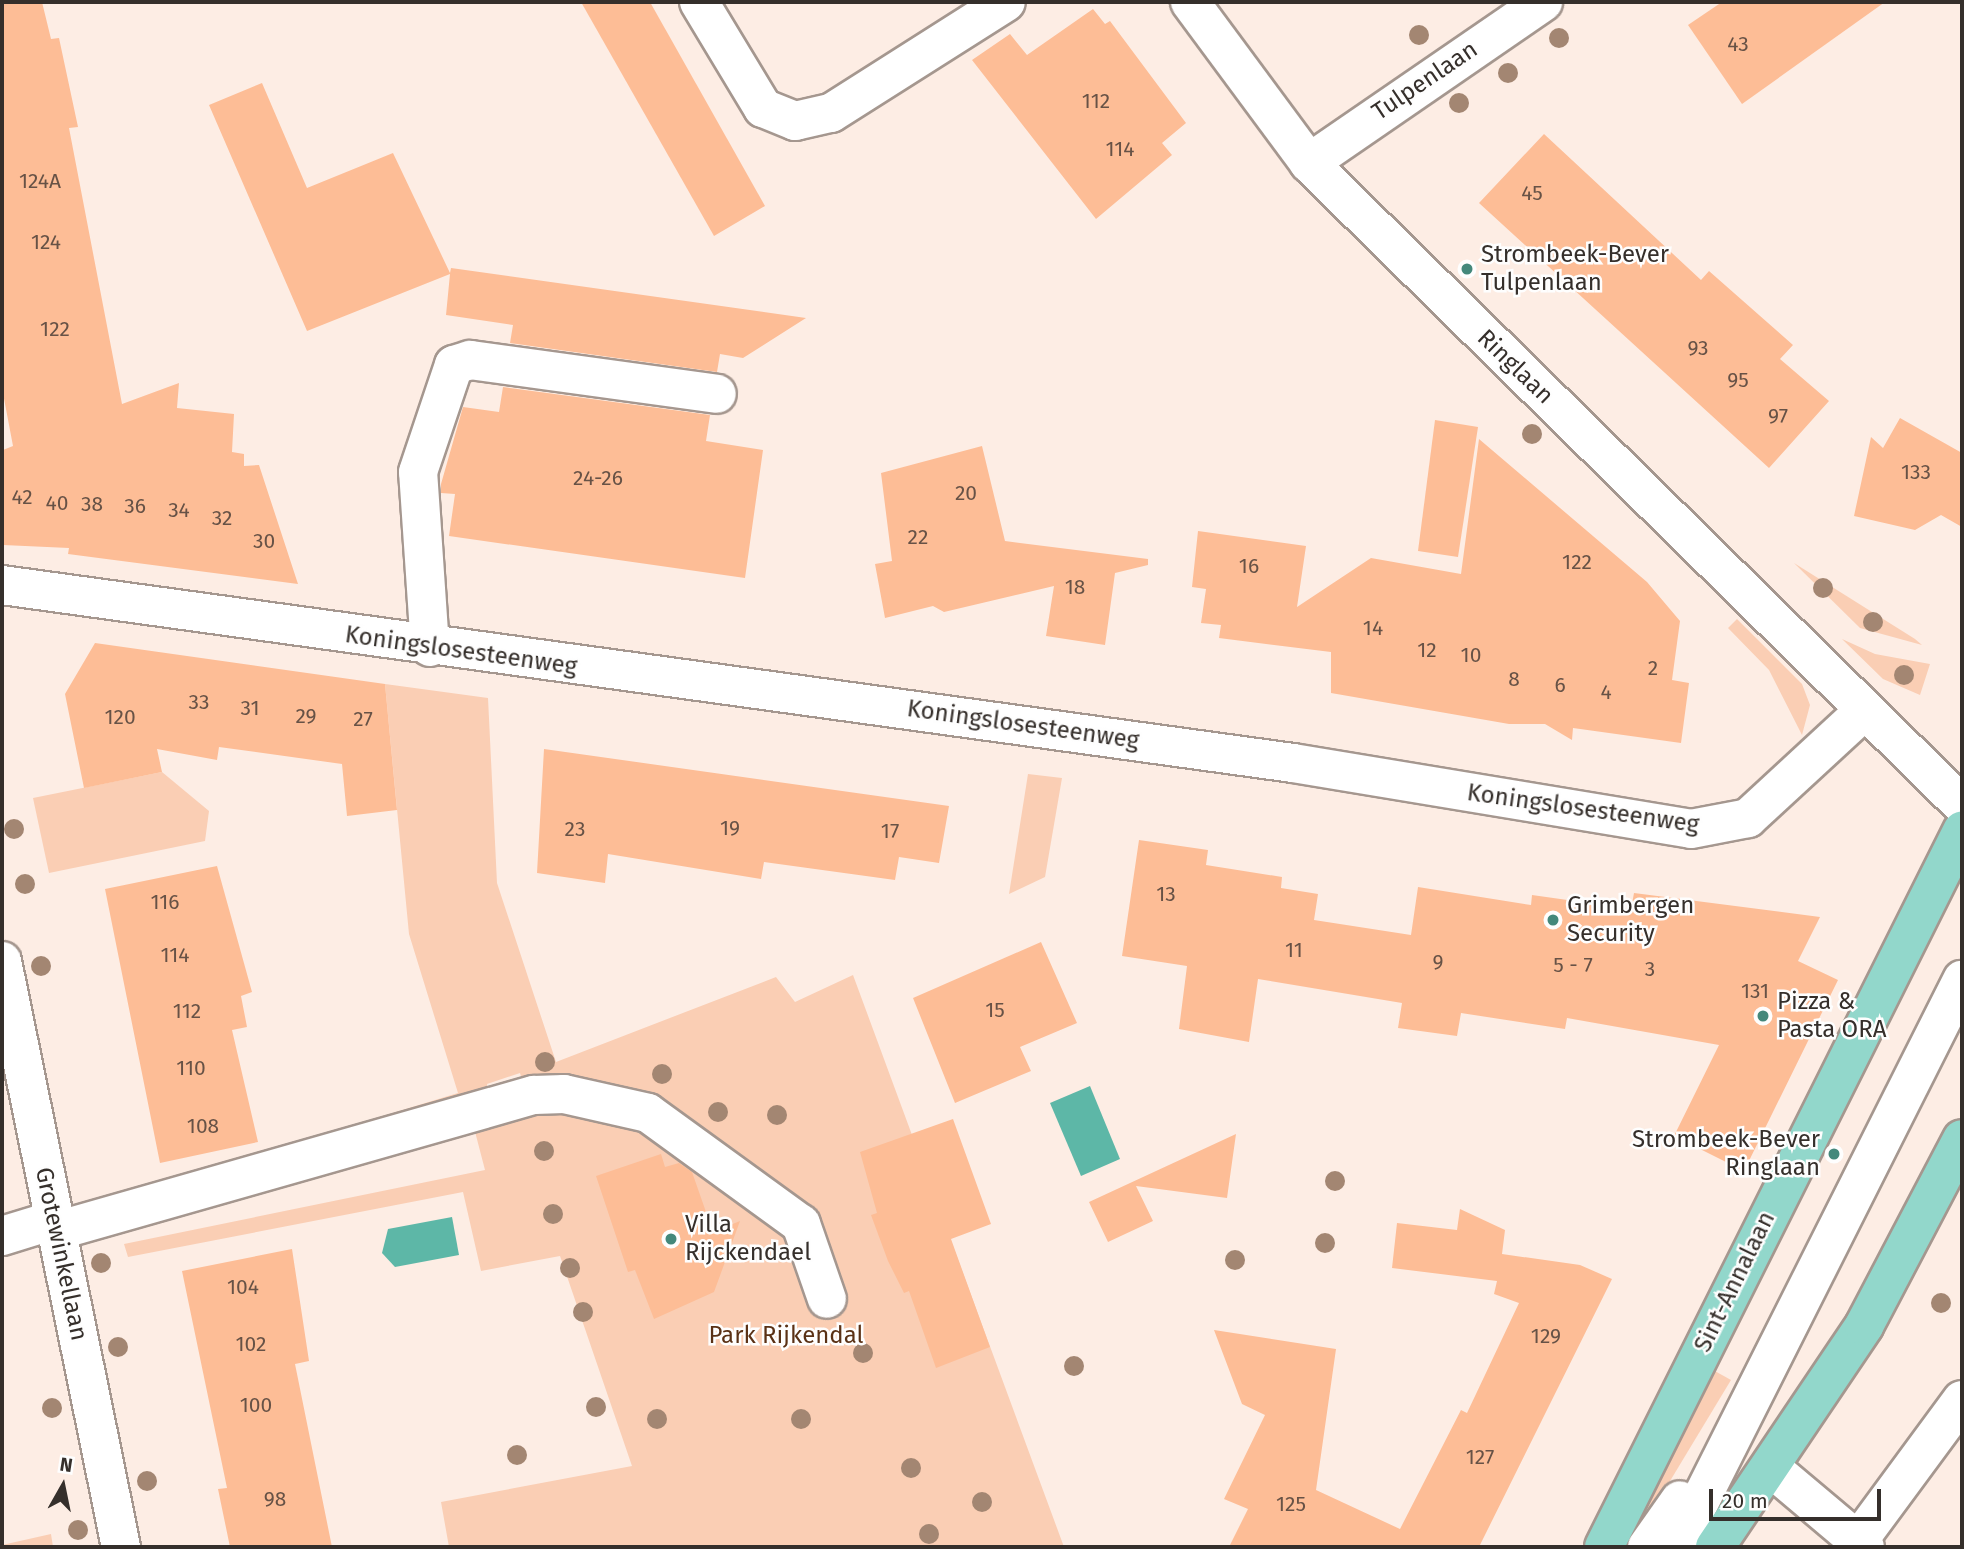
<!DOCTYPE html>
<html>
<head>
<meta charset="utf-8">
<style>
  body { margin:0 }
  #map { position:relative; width:1964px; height:1549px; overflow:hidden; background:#fdede4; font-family:"Fira Sans",sans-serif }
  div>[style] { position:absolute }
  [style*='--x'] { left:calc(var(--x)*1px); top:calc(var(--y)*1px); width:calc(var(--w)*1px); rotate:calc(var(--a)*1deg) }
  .green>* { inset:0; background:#faceb4 }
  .water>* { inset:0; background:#5db7a7 }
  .building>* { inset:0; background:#fdbd96 }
  .roads { filter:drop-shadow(2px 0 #a5978f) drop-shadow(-2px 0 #a5978f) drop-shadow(0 2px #a5978f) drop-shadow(0 -2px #a5978f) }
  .minor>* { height:38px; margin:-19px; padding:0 19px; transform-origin:19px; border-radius:19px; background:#fff }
  .major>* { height:38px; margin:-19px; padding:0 19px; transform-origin:19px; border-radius:19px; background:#92d7cb }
  .trees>* { width:20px; height:20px; margin:-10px; border-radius:50%; background:#a38672 }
  .dots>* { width:19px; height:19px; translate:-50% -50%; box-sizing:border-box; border:4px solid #fefefe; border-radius:50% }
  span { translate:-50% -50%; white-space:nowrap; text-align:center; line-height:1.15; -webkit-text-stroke:5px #fefefe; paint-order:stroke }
  .number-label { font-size:21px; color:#675246 }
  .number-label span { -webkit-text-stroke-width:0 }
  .street-label { font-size:24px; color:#352f2b }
  .poi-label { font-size:24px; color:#352f2b }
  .left { translate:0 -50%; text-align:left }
  .right { translate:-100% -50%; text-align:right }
  .park-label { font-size:24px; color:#5a3115 }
  .frame { position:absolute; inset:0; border:4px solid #352f2b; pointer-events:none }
  .north { position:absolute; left:28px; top:1451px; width:70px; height:70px; -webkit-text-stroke:5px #fefefe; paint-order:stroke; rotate:9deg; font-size:19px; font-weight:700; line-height:28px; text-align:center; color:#352f2b }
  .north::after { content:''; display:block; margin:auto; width:24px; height:32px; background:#352f2b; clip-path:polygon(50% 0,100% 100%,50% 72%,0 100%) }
  .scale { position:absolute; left:1709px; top:1489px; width:172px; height:32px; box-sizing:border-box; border:4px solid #352f2b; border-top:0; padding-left:9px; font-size:21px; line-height:24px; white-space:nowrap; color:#352f2b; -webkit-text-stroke:5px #fefefe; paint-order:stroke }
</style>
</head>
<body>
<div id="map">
  <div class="green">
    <div style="clip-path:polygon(1794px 563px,1915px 639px,1922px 645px,1860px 628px)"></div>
    <div style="clip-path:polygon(1737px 619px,1802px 684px,1810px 705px,1802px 735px,1769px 670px,1728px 628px)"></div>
    <div style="clip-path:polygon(1842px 639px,1875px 654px,1930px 664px,1920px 695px,1883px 679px)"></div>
    <div style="clip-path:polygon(385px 684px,488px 698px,497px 883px,556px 1062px,776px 977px,795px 1002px,853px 975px,1064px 1547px,449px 1547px,441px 1502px,632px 1466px,560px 1256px,481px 1271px,463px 1192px,128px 1257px,124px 1244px,485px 1170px,473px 1124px,530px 1107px,520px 1073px,487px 1084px,488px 1089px,115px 1198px,458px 1093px,409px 934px)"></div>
    <div style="clip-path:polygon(162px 772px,209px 811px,205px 841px,49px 873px,33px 798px)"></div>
    <div style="clip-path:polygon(1028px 774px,1062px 778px,1045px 877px,1009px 894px)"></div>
    <div style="clip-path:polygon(1713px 1370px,1731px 1380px,1635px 1539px,1623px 1547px)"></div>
    <div style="clip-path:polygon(51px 1534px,53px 1547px,2px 1547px,2px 1545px)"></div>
  </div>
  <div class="water">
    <div style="clip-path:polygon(1090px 1086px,1120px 1159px,1081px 1176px,1050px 1103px)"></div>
    <div style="clip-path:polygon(452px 1217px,459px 1255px,395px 1267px,382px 1253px,388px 1229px)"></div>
  </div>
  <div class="building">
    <div style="clip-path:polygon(2px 2px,42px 2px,51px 39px,59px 38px,78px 127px,69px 128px,122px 404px,179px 383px,177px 408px,234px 414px,232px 452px,244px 454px,244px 466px,259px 465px,298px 584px,68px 554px,69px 548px,3px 545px,3px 450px,13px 446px,2px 388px)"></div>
    <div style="clip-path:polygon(581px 2px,650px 2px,765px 206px,714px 236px)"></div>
    <div style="clip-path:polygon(1722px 2px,1885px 2px,1742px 104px,1688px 25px)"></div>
    <div style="clip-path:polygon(1093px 9px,1105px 24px,1110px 21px,1186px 123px,1162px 143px,1172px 155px,1096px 219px,972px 60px,1010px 34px,1027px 55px)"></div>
    <div style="clip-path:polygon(262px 83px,307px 188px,393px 153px,450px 273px,451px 268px,806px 318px,743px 358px,720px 354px,717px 372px,510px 343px,513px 325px,446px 315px,450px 274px,307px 331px,209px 105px)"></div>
    <div style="clip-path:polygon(1544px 134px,1701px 280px,1709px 271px,1793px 345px,1780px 359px,1829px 401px,1769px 468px,1479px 203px)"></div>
    <div style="clip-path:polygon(503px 387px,710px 415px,706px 441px,763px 450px,745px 578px,449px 536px,455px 494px,441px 493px,441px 484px,463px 407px,499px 412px)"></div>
    <div style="clip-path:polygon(1900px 418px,1962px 453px,1962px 527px,1941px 515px,1915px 530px,1854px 516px,1871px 437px,1883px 448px)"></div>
    <div style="clip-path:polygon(1435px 420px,1478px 427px,1458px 557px,1418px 551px)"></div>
    <div style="clip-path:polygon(1479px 439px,1647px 582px,1680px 621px,1672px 680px,1689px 683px,1681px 743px,1573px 728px,1572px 740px,1545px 724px,1509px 724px,1331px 693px,1331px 652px,1219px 638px,1221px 625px,1201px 623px,1206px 589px,1192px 587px,1198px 531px,1306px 546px,1297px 607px,1371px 558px,1461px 574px)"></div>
    <div style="clip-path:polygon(982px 446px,1005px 541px,1148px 559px,1148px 565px,1115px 573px,1105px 645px,1046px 636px,1054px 586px,944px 612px,933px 606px,885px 618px,875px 564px,892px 561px,881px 473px)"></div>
    <div style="clip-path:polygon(95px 643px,385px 684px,397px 810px,347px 816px,342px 764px,219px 747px,217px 760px,157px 749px,162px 772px,84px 788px,65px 694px)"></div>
    <div style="clip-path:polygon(544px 749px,949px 806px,939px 863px,899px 857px,895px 880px,764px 862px,761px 879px,608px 854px,605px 883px,537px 873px)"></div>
    <div style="clip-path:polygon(1139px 840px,1208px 850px,1206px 865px,1282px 877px,1281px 888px,1318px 894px,1314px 920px,1411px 935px,1418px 887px,1531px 905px,1532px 895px,1631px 909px,1634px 893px,1820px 917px,1798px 961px,1838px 980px,1744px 1171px,1674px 1136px,1719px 1045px,1567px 1018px,1565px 1029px,1461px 1013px,1457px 1036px,1398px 1028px,1402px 1003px,1258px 979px,1249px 1042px,1179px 1029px,1187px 966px,1122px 956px)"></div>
    <div style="clip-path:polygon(217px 866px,252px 992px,241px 996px,247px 1027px,232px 1030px,258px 1142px,160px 1163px,105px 889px)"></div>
    <div style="clip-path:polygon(1041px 942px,1077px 1023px,1020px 1047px,1031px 1071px,955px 1103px,913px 998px)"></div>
    <div style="clip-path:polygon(953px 1119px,991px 1224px,951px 1239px,990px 1347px,936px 1368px,909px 1291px,904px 1293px,888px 1261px,871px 1215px,877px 1213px,860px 1152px)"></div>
    <div style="clip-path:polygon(1236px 1134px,1227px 1198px,1136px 1186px,1153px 1221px,1108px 1242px,1089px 1202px)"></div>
    <div style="clip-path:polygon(661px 1154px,665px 1167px,679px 1163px,692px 1172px,713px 1232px,740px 1221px,714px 1292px,654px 1319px,635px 1270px,628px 1272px,596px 1176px)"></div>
    <div style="clip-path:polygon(1460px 1209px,1505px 1230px,1502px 1254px,1580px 1265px,1612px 1279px,1479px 1547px,1229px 1547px,1248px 1509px,1224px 1499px,1265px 1415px,1242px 1404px,1214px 1330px,1336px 1349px,1316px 1490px,1400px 1529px,1461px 1410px,1467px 1413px,1519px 1303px,1494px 1294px,1497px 1281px,1392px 1268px,1397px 1223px,1457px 1230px)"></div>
    <div style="clip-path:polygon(292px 1249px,309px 1361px,295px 1364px,332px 1547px,230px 1547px,218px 1489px,227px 1488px,182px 1271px)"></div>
  </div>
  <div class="roads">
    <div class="minor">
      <div style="--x:699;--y:2;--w:124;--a:58.9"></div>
      <div style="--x:763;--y:108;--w:35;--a:22"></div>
      <div style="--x:795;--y:121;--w:37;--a:-13"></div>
      <div style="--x:831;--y:113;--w:207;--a:-32.4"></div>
      <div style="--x:1190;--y:2;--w:200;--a:53.5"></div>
      <div style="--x:1309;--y:163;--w:916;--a:44.51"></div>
      <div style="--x:1309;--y:163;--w:284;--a:-34.5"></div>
      <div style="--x:2;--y:585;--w:1303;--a:7.85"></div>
      <div style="--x:1293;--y:763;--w:403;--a:9.4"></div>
      <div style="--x:1691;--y:829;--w:58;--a:-10.9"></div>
      <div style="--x:1748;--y:818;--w:159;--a:-42.7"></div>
      <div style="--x:430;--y:647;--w:175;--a:-93.9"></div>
      <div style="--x:418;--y:472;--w:113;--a:-71.4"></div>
      <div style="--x:454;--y:365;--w:17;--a:-17"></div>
      <div style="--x:470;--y:360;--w:249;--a:7.8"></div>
      <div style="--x:2;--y:961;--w:598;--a:78.52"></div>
      <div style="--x:56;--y:1231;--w:497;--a:-15.9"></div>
      <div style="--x:534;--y:1095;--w:30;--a:-2"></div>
      <div style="--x:564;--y:1094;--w:86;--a:12.7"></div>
      <div style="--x:648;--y:1113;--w:189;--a:36"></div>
      <div style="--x:801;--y:1224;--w:79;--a:70.9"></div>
      <div style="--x:2;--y:1236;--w:54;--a:-17.1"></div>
      <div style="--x:1770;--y:1467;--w:124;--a:40.1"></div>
      <div style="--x:1858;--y:1541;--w:175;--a:-53.6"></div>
      <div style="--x:1647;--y:1547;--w:57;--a:-54.9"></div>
      <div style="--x:1677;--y:1547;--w:635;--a:-63.31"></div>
    </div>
    <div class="major">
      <div style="--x:1604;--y:1547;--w:801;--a:-63.43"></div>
      <div style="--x:1715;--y:1547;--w:267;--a:-56"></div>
      <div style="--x:1864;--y:1326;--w:211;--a:-62.3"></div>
    </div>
  </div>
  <div class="trees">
    <div style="left:1419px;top:35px"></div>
    <div style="left:1559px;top:38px"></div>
    <div style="left:1508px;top:73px"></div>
    <div style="left:1459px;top:103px"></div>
    <div style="left:1532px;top:434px"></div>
    <div style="left:1823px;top:588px"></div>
    <div style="left:1873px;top:622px"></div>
    <div style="left:1904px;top:675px"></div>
    <div style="left:14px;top:829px"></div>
    <div style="left:25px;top:884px"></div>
    <div style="left:41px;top:966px"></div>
    <div style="left:545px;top:1062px"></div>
    <div style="left:662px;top:1074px"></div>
    <div style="left:718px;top:1112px"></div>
    <div style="left:777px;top:1115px"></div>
    <div style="left:544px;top:1151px"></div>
    <div style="left:1335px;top:1181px"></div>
    <div style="left:553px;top:1214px"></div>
    <div style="left:1325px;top:1243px"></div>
    <div style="left:1235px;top:1260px"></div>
    <div style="left:101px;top:1263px"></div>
    <div style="left:570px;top:1268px"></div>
    <div style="left:1941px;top:1303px"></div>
    <div style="left:583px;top:1312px"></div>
    <div style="left:118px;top:1347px"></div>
    <div style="left:863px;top:1353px"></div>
    <div style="left:1074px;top:1366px"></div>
    <div style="left:596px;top:1407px"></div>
    <div style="left:52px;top:1408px"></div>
    <div style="left:657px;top:1419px"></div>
    <div style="left:801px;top:1419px"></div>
    <div style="left:517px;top:1455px"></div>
    <div style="left:911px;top:1468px"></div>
    <div style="left:147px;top:1481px"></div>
    <div style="left:982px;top:1502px"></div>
    <div style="left:78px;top:1530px"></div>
    <div style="left:929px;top:1534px"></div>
  </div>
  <div class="dots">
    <div style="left:1467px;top:269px;background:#44887b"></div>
    <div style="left:1553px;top:920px;background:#44887b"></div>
    <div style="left:1763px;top:1016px;background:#44887b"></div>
    <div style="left:1834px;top:1154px;background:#44887b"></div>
    <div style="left:671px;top:1239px;background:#44887b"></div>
  </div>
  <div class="number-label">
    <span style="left:1738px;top:44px">43</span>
    <span style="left:1096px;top:101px">112</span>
    <span style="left:1120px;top:149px">114</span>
    <span style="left:40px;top:181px">124A</span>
    <span style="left:1532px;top:193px">45</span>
    <span style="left:46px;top:242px">124</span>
    <span style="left:55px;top:329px">122</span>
    <span style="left:1698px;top:348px">93</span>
    <span style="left:1738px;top:380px">95</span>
    <span style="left:1778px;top:416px">97</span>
    <span style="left:1916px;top:472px">133</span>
    <span style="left:598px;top:478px">24-26</span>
    <span style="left:966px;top:493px">20</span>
    <span style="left:22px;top:497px">42</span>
    <span style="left:57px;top:503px">40</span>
    <span style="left:92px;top:504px">38</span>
    <span style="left:135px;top:506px">36</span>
    <span style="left:179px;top:510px">34</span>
    <span style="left:222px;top:518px">32</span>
    <span style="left:918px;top:537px">22</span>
    <span style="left:264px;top:541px">30</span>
    <span style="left:1577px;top:562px">122</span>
    <span style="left:1249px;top:566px">16</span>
    <span style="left:1075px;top:587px">18</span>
    <span style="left:1373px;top:628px">14</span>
    <span style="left:1427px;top:650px">12</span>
    <span style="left:1471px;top:655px">10</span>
    <span style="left:1653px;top:668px">2</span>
    <span style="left:1514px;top:679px">8</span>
    <span style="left:1560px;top:685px">6</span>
    <span style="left:1606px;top:692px">4</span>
    <span style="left:199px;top:702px">33</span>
    <span style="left:250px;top:708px">31</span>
    <span style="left:306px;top:716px">29</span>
    <span style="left:120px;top:717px">120</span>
    <span style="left:363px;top:719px">27</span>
    <span style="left:730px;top:828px">19</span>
    <span style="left:575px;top:829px">23</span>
    <span style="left:890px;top:831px">17</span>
    <span style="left:1166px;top:894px">13</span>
    <span style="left:165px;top:902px">116</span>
    <span style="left:1294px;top:950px">11</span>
    <span style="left:175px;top:955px">114</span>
    <span style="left:1438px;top:962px">9</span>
    <span style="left:1573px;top:965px">5 - 7</span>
    <span style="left:1650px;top:969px">3</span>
    <span style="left:1755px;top:991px">131</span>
    <span style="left:995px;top:1010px">15</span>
    <span style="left:187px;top:1011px">112</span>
    <span style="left:191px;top:1068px">110</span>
    <span style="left:203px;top:1126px">108</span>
    <span style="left:243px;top:1287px">104</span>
    <span style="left:1546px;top:1336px">129</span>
    <span style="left:251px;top:1344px">102</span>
    <span style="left:256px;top:1405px">100</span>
    <span style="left:1480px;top:1457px">127</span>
    <span style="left:275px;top:1499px">98</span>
    <span style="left:1291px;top:1504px">125</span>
  </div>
  <div class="street-label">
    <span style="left:1425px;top:81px;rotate:-34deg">Tulpenlaan</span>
    <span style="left:1515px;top:367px;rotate:44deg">Ringlaan</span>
    <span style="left:461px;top:651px;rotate:8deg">Koningslosesteenweg</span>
    <span style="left:1023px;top:725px;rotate:8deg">Koningslosesteenweg</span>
    <span style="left:1583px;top:809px;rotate:8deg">Koningslosesteenweg</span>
    <span style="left:61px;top:1254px;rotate:78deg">Grotewinkellaan</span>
    <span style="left:1735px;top:1282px;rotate:-64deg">Sint-Annalaan</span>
  </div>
  <div class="poi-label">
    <span class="left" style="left:1481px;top:269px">Strombeek-Bever<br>Tulpenlaan</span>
    <span class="left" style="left:1567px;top:920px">Grimbergen<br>Security</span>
    <span class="left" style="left:1777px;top:1016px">Pizza &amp;<br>Pasta ORA</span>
    <span class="right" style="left:1820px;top:1154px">Strombeek-Bever<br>Ringlaan</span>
    <span class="left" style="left:685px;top:1239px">Villa<br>Rijckendael</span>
  </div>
  <div class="park-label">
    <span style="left:786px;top:1336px">Park Rijkendal</span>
  </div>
  <div class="frame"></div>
  <div class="north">N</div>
  <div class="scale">20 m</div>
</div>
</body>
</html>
